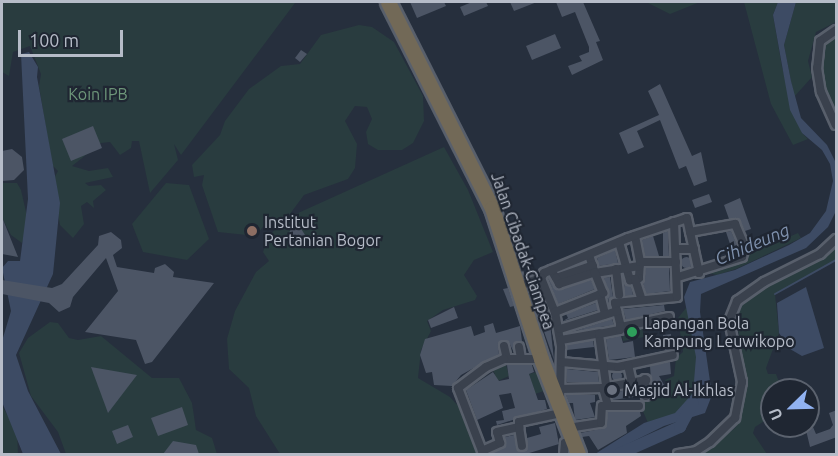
<!DOCTYPE html>
<html>
<head>
<meta charset="utf-8">
<style>
  body { margin:0 }
  #map { position:relative; width:838px; height:456px; overflow:hidden; background:#262f3d; font-family:Ubuntu,sans-serif }
  div>[style] { position:absolute }
  [style*='--x'] { left:calc(var(--x)*1px); top:calc(var(--y)*1px); width:calc(var(--w)*1px); rotate:calc(var(--a)*1deg) }
  .green>* { inset:0; background:#293c3f }
  .water>* { inset:0; background:#3d4b64 }
  .stream>* { height:2px; margin:-1px; padding:0 1px; transform-origin:1px; border-radius:1px; background:#3d4b64 }
  .river>* { height:12px; margin:-6px; padding:0 6px; transform-origin:6px; border-radius:6px; background:#3d4b64 }
  .building>* { inset:0; background:#4c5565 }
  .round { border-radius:50% }
  .roads { filter:drop-shadow(2px 0 #585f6b) drop-shadow(-2px 0 #585f6b) drop-shadow(0 2px #585f6b) drop-shadow(0 -2px #585f6b) }
  .street>* { height:8px; margin:-4px; padding:0 4px; transform-origin:4px; border-radius:4px; background:#3a414d }
  .highway>* { height:15px; margin:-7.5px; padding:0 7.5px; transform-origin:7.5px; border-radius:7.5px; background:#726957 }
  .dots>* { width:16px; height:16px; translate:-50% -50%; box-sizing:border-box; border:3px solid #1f2632; border-radius:50% }
  span { translate:-50% -50%; white-space:nowrap; text-align:center; line-height:1.15; -webkit-text-stroke:4.5px #1f2632; paint-order:stroke }
  .park-label { font-size:16px; color:#6e977a }
  .poi-label { font-size:16px; color:#b6bcc8 }
  .left { translate:0 -50%; text-align:left }
  .street-label { font-size:16px; color:#b6bcc8 }
  .water-label { font-size:18px; color:#7f91ad; font-style:italic }
  .frame { position:absolute; inset:0; border:3px solid #b6bcc8; pointer-events:none }
  .north { position:absolute; left:760px; top:378px; width:60px; height:60px; box-sizing:border-box; background:#1f2632; border:2px solid #5b626e; border-radius:50%; rotate:247deg; font-size:16px; font-weight:700; line-height:24px; text-align:center; color:#b6bcc8 }
  .north::after { content:''; display:block; margin:auto; width:21px; height:27px; background:#91b2f1; clip-path:polygon(50% 0,100% 100%,50% 72%,0 100%) }
  .scale { position:absolute; left:18px; top:30px; width:105px; height:27px; box-sizing:border-box; border:3px solid #b6bcc8; border-top:0; padding-left:8px; font-size:18px; line-height:21px; white-space:nowrap; color:#b6bcc8; -webkit-text-stroke:4px #1f2632; paint-order:stroke }
</style>
</head>
<body>
<div id="map">
  <div class="green">
    <div style="clip-path:polygon(2px 2px,295px 2px,295px 3px,181px 155px,174px 144px,178px 160px,150px 193px,139px 141px,132px 141px,131px 148px,120px 155px,110px 142px,101px 143px,72px 166px,89px 171px,108px 168px,113px 177px,85px 183px,89px 186px,101px 185px,106px 190px,93px 201px,94px 208px,87px 202px,81px 206px,84px 224px,73px 238px,60px 225px,52px 182px,58px 171px,52px 165px,39px 86px,41px 74px,30px 46px,13px 52px,9px 76px,2px 72px)"></div>
    <div style="clip-path:polygon(646px 2px,700px 2px,670px 14px)"></div>
    <div style="clip-path:polygon(744px 2px,778px 2px,773px 15px,782px 67px,802px 133px,808px 139px,793px 145px,771px 104px)"></div>
    <div style="clip-path:polygon(796px 2px,836px 2px,836px 22px,816px 32px,808px 61px,812px 77px,794px 97px,784px 45px)"></div>
    <div style="clip-path:polygon(359px 25px,372px 27px,394px 42px,423px 96px,424px 121px,413px 143px,402px 150px,378px 150px,368px 144px,366px 132px,372px 119px,367px 107px,355px 106px,345px 121px,357px 144px,355px 168px,348px 179px,304px 195px,287px 218px,444px 147px,468px 190px,493px 252px,474px 260px,464px 275px,477px 296px,475px 300px,443px 310px,427px 321px,431px 331px,421px 350px,418px 378px,450px 397px,460px 408px,481px 454px,280px 454px,256px 416px,249px 388px,229px 369px,227px 339px,235px 311px,256px 272px,269px 261px,263px 252px,269px 236px,284px 220px,265px 224px,256px 236px,218px 232px,202px 185px,204px 175px,194px 177px,192px 165px,220px 135px,225px 121px,249px 89px,281px 66px,300px 64px,321px 35px)"></div>
    <div style="clip-path:polygon(836px 34px,836px 115px,828px 99px,820px 61px,823px 42px)"></div>
    <div style="clip-path:polygon(3px 183px,17px 183px,21px 190px,29px 225px,22px 243px,11px 235px,2px 218px)"></div>
    <div style="clip-path:polygon(166px 183px,189px 185px,209px 239px,187px 260px,143px 252px,132px 224px)"></div>
    <div style="clip-path:polygon(798px 233px,801px 238px,736px 269px,717px 275px,704px 272px,747px 252px,754px 243px,769px 238px,777px 242px)"></div>
    <div style="clip-path:polygon(836px 243px,836px 260px,775px 294px,779px 333px,766px 368px,768px 374px,776px 374px,782px 390px,772px 390px,772px 416px,755px 427px,753px 433px,767px 454px,700px 454px,735px 428px,742px 414px,745px 370px,735px 311px,755px 292px,810px 265px)"></div>
    <div style="clip-path:polygon(686px 308px,691px 312px,700px 388px,676px 416px,648px 423px,639px 402px,669px 393px,665px 380px,674px 376px,676px 358px,683px 352px,678px 318px)"></div>
    <div style="clip-path:polygon(50px 322px,58px 323px,69px 338px,78px 340px,101px 336px,152px 378px,179px 378px,192px 403px,196px 430px,212px 438px,217px 454px,66px 454px,58px 432px,31px 396px,19px 353px,28px 338px)"></div>
    <div style="clip-path:polygon(641px 324px,644px 337px,623px 341px,621px 328px)"></div>
    <div style="clip-path:polygon(505px 361px,509px 376px,493px 383px,489px 377px,495px 374px,490px 366px)"></div>
    <div style="clip-path:polygon(541px 371px,547px 390px,535px 394px,529px 374px)"></div>
    <div style="clip-path:polygon(2px 406px,17px 431px,18px 454px,2px 454px)"></div>
  </div>
  <div class="water">
    <div style="clip-path:polygon(778px 2px,796px 2px,784px 45px,791px 81px,801px 118px,827px 145px,835px 161px,836px 211px,828px 227px,806px 248px,701px 294px,700px 312px,712px 395px,705px 413px,664px 426px,630px 443px,619px 454px,595px 454px,644px 423px,675px 413px,693px 393px,696px 357px,684px 297px,690px 282px,735px 270px,789px 245px,810px 233px,826px 211px,833px 181px,830px 164px,822px 150px,802px 133px,790px 110px,773px 15px)"></div>
    <div style="clip-path:polygon(29px 52px,38px 67px,37px 77px,60px 203px,53px 274px,16px 355px,28px 391px,61px 454px,23px 454px,2px 402px,2px 341px,11px 311px,2px 268px,8px 261px,20px 261px,28px 199px,21px 54px)"></div>
    <div style="clip-path:polygon(806px 287px,824px 348px,802px 356px,790px 349px,779px 333px,777px 303px)"></div>
  </div>
  <div class="stream">
    <div style="--x:775;--y:294;--w:70;--a:-29.1"></div>
  </div>
  <div class="river">
    <div style="--x:619;--y:454;--w:67;--a:-23.9"></div>
    <div style="--x:680;--y:427;--w:27;--a:-62"></div>
  </div>
  <div class="building">
    <div style="clip-path:polygon(410px 2px,444px 2px,446px 6px,417px 18px)"></div>
    <div style="clip-path:polygon(472px 2px,486px 2px,488px 6px,464px 16px,460px 7px)"></div>
    <div style="clip-path:polygon(510px 2px,537px 2px,514px 11px)"></div>
    <div style="clip-path:polygon(556px 2px,583px 2px,600px 41px,596px 42px,603px 60px,572px 75px,568px 66px,582px 61px,579px 56px,589px 52px,589px 47px,575px 12px,562px 17px)"></div>
    <div style="clip-path:polygon(555px 34px,561px 48px,532px 60px,526px 46px)"></div>
    <div style="clip-path:polygon(301px 50px,307px 54px,300px 62px,295px 58px)"></div>
    <div style="clip-path:polygon(660px 84px,692px 156px,701px 152px,707px 181px,694px 186px,686px 166px,679px 169px,660px 120px,637px 131px,644px 147px,628px 154px,619px 133px,659px 115px,648px 91px)"></div>
    <div style="clip-path:polygon(93px 126px,102px 148px,71px 161px,62px 139px)"></div>
    <div style="clip-path:polygon(12px 149px,22px 157px,24px 170px,14px 180px,2px 181px,2px 151px)"></div>
    <div style="clip-path:polygon(709px 194px,712px 202px,695px 208px,692px 200px)"></div>
    <div style="clip-path:polygon(740px 198px,751px 229px,745px 231px,739px 219px,729px 219px,724px 205px)"></div>
    <div style="clip-path:polygon(2px 217px,18px 257px,2px 254px)"></div>
    <div style="clip-path:polygon(292px 227px,300px 227px,305px 235px,302px 242px,293px 243px,288px 235px)"></div>
    <div style="clip-path:polygon(668px 231px,669px 256px,663px 256px,663px 233px)"></div>
    <div style="clip-path:polygon(731px 231px,737px 245px,731px 247px,726px 232px)"></div>
    <div style="clip-path:polygon(111px 232px,121px 240px,122px 248px,113px 255px,117px 267px,154px 273px,155px 268px,165px 264px,174px 272px,173px 277px,214px 283px,152px 362px,145px 364px,136px 340px,85px 332px,118px 291px,106px 258px,73px 297px,70px 307px,59px 312px,49px 303px,2px 294px,2px 280px,52px 288px,62px 284px,98px 245px,99px 236px)"></div>
    <div style="clip-path:polygon(653px 236px,659px 256px,645px 256px,642px 240px)"></div>
    <div style="clip-path:polygon(615px 250px,618px 263px,599px 266px,597px 258px)"></div>
    <div class="round" style="left:680.5px;top:256.5px;width:11px;height:11px"></div>
    <div style="clip-path:polygon(646px 268px,669px 268px,670px 291px,646px 294px,643px 283px)"></div>
    <div style="clip-path:polygon(610px 277px,613px 297px,609px 303px,604px 278px)"></div>
    <div style="clip-path:polygon(548px 278px,558px 290px,591px 280px,595px 289px,558px 304px)"></div>
    <div style="clip-path:polygon(624px 282px,631px 286px,633px 295px,625px 296px)"></div>
    <div style="clip-path:polygon(537px 286px,549px 314px,554px 360px,529px 289px)"></div>
    <div style="clip-path:polygon(508px 288px,514px 306px,510px 307px,503px 289px)"></div>
    <div style="clip-path:polygon(596px 303px,598px 310px,563px 321px,568px 318px,566px 314px)"></div>
    <div style="clip-path:polygon(664px 305px,665px 311px,626px 320px,623px 309px)"></div>
    <div style="clip-path:polygon(454px 307px,458px 318px,431px 328px,428px 320px)"></div>
    <div style="clip-path:polygon(612px 319px,614px 325px,575px 331px)"></div>
    <div style="clip-path:polygon(493px 323px,496px 333px,520px 326px,522px 341px,514px 343px,514px 353px,509px 342px,502px 340px,498px 345px,499px 354px,461px 375px,452px 386px,434px 385px,432px 372px,426px 373px,420px 355px,425px 339px,471px 326px,474px 336px,485px 332px,484px 326px)"></div>
    <div style="clip-path:polygon(671px 334px,672px 349px,665px 350px,663px 335px)"></div>
    <div style="clip-path:polygon(621px 336px,623px 343px,633px 341px,635px 357px,609px 360px,606px 339px)"></div>
    <div style="clip-path:polygon(593px 340px,594px 347px,567px 350px,567px 345px)"></div>
    <div style="clip-path:polygon(670px 362px,671px 374px,659px 376px,668px 392px,652px 395px,650px 366px)"></div>
    <div style="clip-path:polygon(507px 365px,532px 365px,534px 372px,529px 374px,538px 400px,545px 400px,547px 409px,497px 425px,496px 421px,504px 420px,502px 411px,515px 408px,511px 393px,499px 395px,503px 408px,477px 420px,466px 390px,493px 372px,499px 381px,509px 379px)"></div>
    <div style="clip-path:polygon(91px 367px,137px 375px,108px 413px)"></div>
    <div style="clip-path:polygon(567px 369px,598px 372px,599px 382px,567px 382px)"></div>
    <div class="round" style="left:612px;top:371px;width:10px;height:10px"></div>
    <div style="clip-path:polygon(639px 388px,640px 396px,613px 400px,611px 393px)"></div>
    <div style="clip-path:polygon(566px 395px,595px 395px,595px 402px,590px 403px,595px 417px,575px 420px,573px 403px,569px 403px)"></div>
    <div style="clip-path:polygon(182px 407px,188px 425px,158px 436px,151px 418px)"></div>
    <div style="clip-path:polygon(837px 410px,837px 437px,810px 447px,806px 430px,813px 427px,816px 434px,830px 429px,833px 425px,829px 413px)"></div>
    <div style="clip-path:polygon(608px 412px,640px 412px,641px 416px,626px 426px,627px 433px,598px 450px,589px 436px,582px 437px,580px 433px,605px 428px)"></div>
    <div style="clip-path:polygon(555px 423px,559px 444px,526px 454px,490px 454px,505px 447px,505px 437px,514px 435px,517px 450px,526px 451px,527px 438px,541px 434px,539px 427px)"></div>
    <div style="clip-path:polygon(128px 425px,133px 437px,117px 444px,112px 431px)"></div>
    <div style="clip-path:polygon(173px 441px,196px 445px,199px 454px,163px 454px)"></div>
  </div>
  <div class="roads">
    <div class="street">
      <div style="--x:836;--y:30;--w:19;--a:145"></div>
      <div style="--x:820;--y:41;--w:27;--a:96"></div>
      <div style="--x:817;--y:68;--w:24;--a:81"></div>
      <div style="--x:821;--y:92;--w:36;--a:66"></div>
      <div style="--x:690;--y:232;--w:42;--a:77.6"></div>
      <div style="--x:635;--y:236;--w:26;--a:79"></div>
      <div style="--x:640;--y:262;--w:16;--a:94"></div>
      <div style="--x:639;--y:278;--w:4;--a:166"></div>
      <div style="--x:619;--y:242;--w:40;--a:74"></div>
      <div style="--x:630;--y:280;--w:5;--a:-11"></div>
      <div style="--x:678;--y:249;--w:16;--a:0"></div>
      <div style="--x:589;--y:255;--w:19;--a:72"></div>
      <div style="--x:595;--y:273;--w:45;--a:-9"></div>
      <div style="--x:640;--y:262;--w:36;--a:0"></div>
      <div style="--x:616;--y:269;--w:26;--a:83"></div>
      <div style="--x:551;--y:270;--w:9;--a:58"></div>
      <div style="--x:556;--y:278;--w:39;--a:-19"></div>
      <div style="--x:541;--y:278;--w:6;--a:-59"></div>
      <div style="--x:544;--y:273;--w:91;--a:-22.6"></div>
      <div style="--x:628;--y:238;--w:62;--a:-18.7"></div>
      <div style="--x:687;--y:218;--w:14;--a:78"></div>
      <div style="--x:690;--y:232;--w:46;--a:-10.1"></div>
      <div style="--x:735;--y:224;--w:25;--a:67"></div>
      <div style="--x:745;--y:247;--w:10;--a:107"></div>
      <div style="--x:742;--y:257;--w:67;--a:162.6"></div>
      <div style="--x:556;--y:278;--w:7;--a:63"></div>
      <div style="--x:559;--y:284;--w:38;--a:-18"></div>
      <div style="--x:635;--y:279;--w:20;--a:72"></div>
      <div style="--x:519;--y:286;--w:23;--a:-20"></div>
      <div style="--x:541;--y:278;--w:37;--a:68"></div>
      <div style="--x:555;--y:312;--w:36;--a:80"></div>
      <div style="--x:561;--y:347;--w:50;--a:91.1"></div>
      <div style="--x:600;--y:294;--w:21;--a:76"></div>
      <div style="--x:555;--y:312;--w:52;--a:-21.6"></div>
      <div style="--x:603;--y:293;--w:22;--a:-112"></div>
      <div style="--x:669;--y:317;--w:49;--a:168.2"></div>
      <div style="--x:621;--y:327;--w:25;--a:-104"></div>
      <div style="--x:615;--y:303;--w:62;--a:-5.5"></div>
      <div style="--x:677;--y:297;--w:75;--a:-92.3"></div>
      <div style="--x:560;--y:329;--w:60;--a:-17.5"></div>
      <div style="--x:561;--y:340;--w:39;--a:-10"></div>
      <div style="--x:504;--y:346;--w:13;--a:77"></div>
      <div style="--x:519;--y:347;--w:11;--a:80"></div>
      <div style="--x:541;--y:359;--w:37;--a:180"></div>
      <div style="--x:504;--y:359;--w:20;--a:156"></div>
      <div style="--x:486;--y:367;--w:35;--a:143"></div>
      <div style="--x:458;--y:388;--w:67;--a:69.1"></div>
      <div style="--x:482;--y:451;--w:20;--a:-24"></div>
      <div style="--x:500;--y:443;--w:11;--a:-105"></div>
      <div style="--x:497;--y:432;--w:23;--a:-13"></div>
      <div style="--x:519;--y:427;--w:5;--a:-90"></div>
      <div style="--x:519;--y:422;--w:43;--a:-12.1"></div>
      <div style="--x:561;--y:362;--w:57;--a:5"></div>
      <div style="--x:618;--y:367;--w:56;--a:-12.3"></div>
      <div style="--x:628;--y:365;--w:17;--a:77"></div>
      <div style="--x:645;--y:379;--w:17;--a:87"></div>
      <div style="--x:606;--y:385;--w:51;--a:-97.8"></div>
      <div style="--x:599;--y:334;--w:21;--a:-11"></div>
      <div style="--x:620;--y:330;--w:4;--a:-90"></div>
      <div style="--x:603;--y:388;--w:18;--a:74"></div>
      <div style="--x:560;--y:389;--w:43;--a:-1.3"></div>
      <div style="--x:603;--y:388;--w:44;--a:-10.5"></div>
      <div style="--x:519;--y:427;--w:19;--a:81"></div>
      <div style="--x:568;--y:428;--w:33;--a:-9"></div>
      <div style="--x:601;--y:423;--w:17;--a:-87"></div>
      <div style="--x:602;--y:406;--w:37;--a:0"></div>
      <div style="--x:564;--y:454;--w:11;--a:-85"></div>
      <div style="--x:565;--y:443;--w:9;--a:-21"></div>
      <div style="--x:678;--y:454;--w:18;--a:-9"></div>
      <div style="--x:696;--y:451;--w:17;--a:-33"></div>
      <div style="--x:710;--y:442;--w:35;--a:-44"></div>
      <div style="--x:735;--y:418;--w:37;--a:-79"></div>
      <div style="--x:742;--y:382;--w:62;--a:-102"></div>
      <div style="--x:729;--y:321;--w:22;--a:-68"></div>
      <div style="--x:737;--y:301;--w:33;--a:-35"></div>
      <div style="--x:764;--y:282;--w:63;--a:-26.6"></div>
      <div style="--x:820;--y:254;--w:22;--a:-43"></div>
    </div>
    <div class="highway">
      <div style="--x:388;--y:2;--w:231;--a:63.2"></div>
      <div style="--x:492;--y:208;--w:159;--a:72"></div>
      <div style="--x:541;--y:359;--w:102;--a:68.7"></div>
    </div>
  </div>
  <div class="dots">
    <div style="left:252px;top:231px;background:#8d6e63"></div>
    <div style="left:632px;top:332px;background:#2e9e5b"></div>
    <div style="left:612px;top:390px;background:#6b7280"></div>
  </div>
  <div class="park-label">
    <span style="left:98px;top:94px">Koin IPB</span>
  </div>
  <div class="poi-label">
    <span class="left" style="left:264px;top:231px">Institut<br>Pertanian Bogor</span>
    <span class="left" style="left:644px;top:332px">Lapangan Bola<br>Kampung Leuwikopo</span>
    <span class="left" style="left:624px;top:390px">Masjid Al-Ikhlas</span>
  </div>
  <div class="street-label">
    <span style="left:523px;top:251px;rotate:71deg">Jalan Cibadak-Ciampea</span>
  </div>
  <div class="water-label">
    <span style="left:752px;top:244px;rotate:-23deg">Cihideung</span>
  </div>
  <div class="frame"></div>
  <div class="north">U</div>
  <div class="scale">100 m</div>
</div>
</body>
</html>
